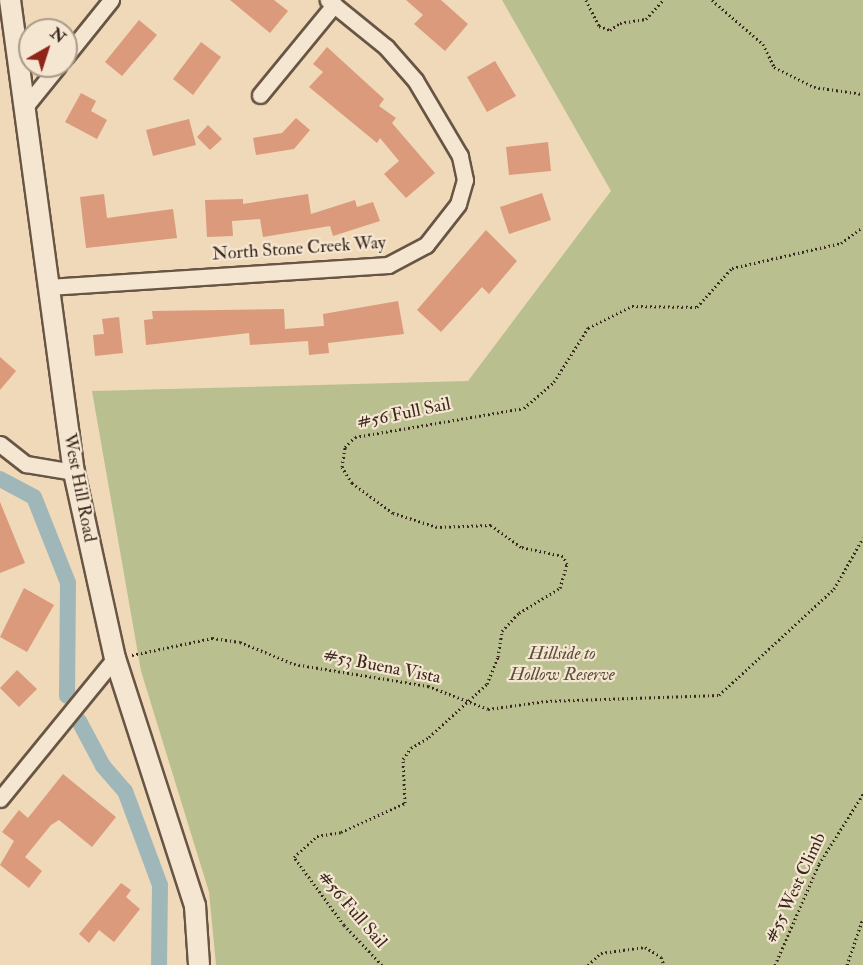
<!DOCTYPE html>
<html>
<head>
<meta charset="utf-8">
<style>
  body { margin:0 }
  #map { position:relative; width:863px; height:965px; overflow:hidden; background:#efd9b8; font-family:"IM FELL Double Pica",serif }
  div>[style] { position:absolute }
  [style*='--x'] { left:calc(var(--x)*1px); top:calc(var(--y)*1px); width:calc(var(--w)*1px); rotate:calc(var(--a)*1deg) }
  .green>* { inset:0; background:#b9bf8f }
  .canal>* { height:16px; margin:-8px; padding:0 8px; transform-origin:8px; border-radius:8px; background:#a0b7ba }
  .building>* { inset:0; background:#da9a7b }
  .path>* { height:3px; margin-top:-1.5px; transform-origin:0; background:repeating-linear-gradient(90deg,#3b291f 0 1.5px,transparent 0 4.5px) }
  .roads { filter:drop-shadow(2px 0 #685545) drop-shadow(-2px 0 #685545) drop-shadow(0 2px #685545) drop-shadow(0 -2px #685545) }
  .minor>* { height:15px; margin:-7.5px; padding:0 7.5px; transform-origin:7.5px; border-radius:7.5px; background:#f5e6d1 }
  .tertiary>* { height:20px; margin:-10px; padding:0 10px; transform-origin:10px; border-radius:10px; background:#f5e6d1 }
  span { translate:-50% -50%; white-space:nowrap; text-align:center; line-height:1.15; -webkit-text-stroke:4.5px #f5e6d1; paint-order:stroke }
  .street-label { font-size:18px; color:#3b291f }
  .park-label { font-size:18px; color:#5a4e3b; font-style:italic }
  .north { position:absolute; left:18px; top:18px; width:60px; height:60px; box-sizing:border-box; background:#f5e6d1; border:2px solid #ab9a8a; border-radius:50%; rotate:39deg; font-size:16px; font-weight:700; line-height:24px; text-align:center; color:#3b291f }
  .north::after { content:''; display:block; margin:auto; width:21px; height:27px; background:#8f2418; clip-path:polygon(50% 0,100% 100%,50% 72%,0 100%) }
</style>
</head>
<body>
<div id="map">
  <div class="green">
    <div style="clip-path:polygon(502px 0,863px 0,863px 965px,216px 965px,209px 892px,141px 671px,92px 391px,468px 381px,611px 191px)"></div>
  </div>
  <div class="canal">
    <div style="--x:0;--y:479;--w:38;--a:28"></div>
    <div style="--x:34;--y:497;--w:92;--a:68.4"></div>
    <div style="--x:68;--y:583;--w:113;--a:90.5"></div>
    <div style="--x:79;--y:721;--w:51;--a:61.9"></div>
    <div style="--x:103;--y:766;--w:33;--a:49"></div>
    <div style="--x:125;--y:791;--w:100;--a:69.6"></div>
    <div style="--x:160;--y:885;--w:80;--a:90.7"></div>
  </div>
  <div class="building">
    <div style="clip-path:polygon(230px 0,274px 0,288px 11px,270px 33px)"></div>
    <div style="clip-path:polygon(406px 0,441px 0,468px 24px,445px 51px,414px 24px,423px 15px)"></div>
    <div style="clip-path:polygon(139px 20px,157px 35px,122px 76px,105px 62px)"></div>
    <div style="clip-path:polygon(201px 42px,221px 57px,193px 95px,173px 79px)"></div>
    <div style="clip-path:polygon(327px 47px,384px 99px,379px 106px,396px 118px,392px 123px,435px 173px,406px 198px,384px 174px,399px 161px,380px 138px,377px 143px,309px 87px,323px 72px,313px 64px)"></div>
    <div style="clip-path:polygon(495px 61px,516px 96px,487px 112px,467px 77px)"></div>
    <div style="clip-path:polygon(81px 93px,96px 101px,91px 111px,107px 120px,97px 139px,65px 122px)"></div>
    <div style="clip-path:polygon(296px 118px,310px 130px,294px 149px,256px 155px,253px 138px,282px 133px)"></div>
    <div style="clip-path:polygon(189px 119px,196px 145px,153px 156px,146px 130px)"></div>
    <div style="clip-path:polygon(208px 125px,222px 139px,210px 150px,197px 137px)"></div>
    <div style="clip-path:polygon(548px 142px,551px 171px,509px 175px,506px 147px)"></div>
    <div style="clip-path:polygon(542px 193px,551px 220px,509px 234px,500px 207px)"></div>
    <div style="clip-path:polygon(104px 194px,107px 218px,173px 209px,177px 238px,86px 248px,80px 197px)"></div>
    <div style="clip-path:polygon(308px 194px,311px 214px,355px 200px,357px 207px,373px 202px,380px 221px,333px 236px,330px 226px,263px 237px,260px 219px,232px 221px,233px 236px,207px 237px,205px 200px,243px 199px,243px 204px)"></div>
    <div style="clip-path:polygon(486px 230px,517px 261px,489px 294px,482px 287px,441px 332px,417px 310px)"></div>
    <div style="clip-path:polygon(398px 301px,404px 334px,328px 343px,329px 353px,309px 355px,308px 341px,250px 345px,249px 333px,146px 345px,144px 320px,153px 319px,152px 311px,284px 309px,285px 329px,324px 326px,323px 314px)"></div>
    <div style="clip-path:polygon(119px 317px,123px 353px,95px 356px,93px 335px,104px 334px,102px 319px)"></div>
    <div style="clip-path:polygon(0 357px,16px 371px,0 390px)"></div>
    <div style="clip-path:polygon(0 502px,25px 563px,0 573px)"></div>
    <div style="clip-path:polygon(24px 588px,54px 605px,27px 652px,0 637px)"></div>
    <div style="clip-path:polygon(17px 670px,37px 689px,19px 707px,0 688px)"></div>
    <div style="clip-path:polygon(63px 774px,116px 817px,92px 847px,59px 820px,51px 825px,25px 857px,42px 871px,29px 888px,0 865px,14px 841px,2px 832px,19px 810px,28px 818px)"></div>
    <div style="clip-path:polygon(121px 883px,131px 890px,126px 897px,140px 909px,114px 942px,99px 930px,89px 943px,79px 934px)"></div>
  </div>
  <div class="path">
    <div style="--x:586;--y:0;--w:29;--a:63"></div>
    <div style="--x:599;--y:26;--w:12;--a:20"></div>
    <div style="--x:610;--y:30;--w:12;--a:-35"></div>
    <div style="--x:620;--y:23;--w:26;--a:-9"></div>
    <div style="--x:646;--y:19;--w:25;--a:-48"></div>
    <div style="--x:712;--y:0;--w:67;--a:40.8"></div>
    <div style="--x:763;--y:44;--w:25;--a:64"></div>
    <div style="--x:774;--y:67;--w:45;--a:26.6"></div>
    <div style="--x:814;--y:87;--w:49;--a:8.1"></div>
    <div style="--x:132;--y:655;--w:82;--a:-12"></div>
    <div style="--x:212;--y:638;--w:28;--a:8"></div>
    <div style="--x:240;--y:642;--w:58;--a:22.2"></div>
    <div style="--x:294;--y:664;--w:136;--a:9.3"></div>
    <div style="--x:428;--y:686;--w:64;--a:21"></div>
    <div style="--x:488;--y:709;--w:59;--a:-7.9"></div>
    <div style="--x:546;--y:701;--w:173;--a:-2"></div>
    <div style="--x:719;--y:695;--w:156;--a:-42.7"></div>
    <div style="--x:834;--y:589;--w:59;--a:-60.4"></div>
    <div style="--x:382;--y:965;--w:55;--a:-133.5"></div>
    <div style="--x:344;--y:925;--w:84;--a:-126.3"></div>
    <div style="--x:294;--y:857;--w:31;--a:-42"></div>
    <div style="--x:317;--y:836;--w:24;--a:-9"></div>
    <div style="--x:341;--y:832;--w:70;--a:-24.4"></div>
    <div style="--x:405;--y:803;--w:44;--a:-92.6"></div>
    <div style="--x:403;--y:759;--w:14;--a:-54"></div>
    <div style="--x:411;--y:748;--w:21;--a:-31"></div>
    <div style="--x:429;--y:737;--w:79;--a:-42.4"></div>
    <div style="--x:487;--y:684;--w:29;--a:-68"></div>
    <div style="--x:498;--y:657;--w:26;--a:-81"></div>
    <div style="--x:502;--y:631;--w:25;--a:-47"></div>
    <div style="--x:519;--y:613;--w:48;--a:-31.4"></div>
    <div style="--x:560;--y:588;--w:25;--a:-74"></div>
    <div style="--x:567;--y:564;--w:9;--a:-117"></div>
    <div style="--x:563;--y:556;--w:43;--a:-167.9"></div>
    <div style="--x:521;--y:547;--w:37;--a:-144"></div>
    <div style="--x:491;--y:525;--w:54;--a:177.9"></div>
    <div style="--x:437;--y:527;--w:46;--a:-162.3"></div>
    <div style="--x:393;--y:513;--w:51;--a:-143.8"></div>
    <div style="--x:352;--y:483;--w:19;--a:-122"></div>
    <div style="--x:342;--y:467;--w:20;--a:-81"></div>
    <div style="--x:345;--y:447;--w:14;--a:-45"></div>
    <div style="--x:355;--y:437;--w:171;--a:-9.7"></div>
    <div style="--x:524;--y:408;--w:40;--a:-41"></div>
    <div style="--x:554;--y:382;--w:64;--a:-57.8"></div>
    <div style="--x:588;--y:328;--w:49;--a:-26.6"></div>
    <div style="--x:632;--y:306;--w:65;--a:0.9"></div>
    <div style="--x:697;--y:307;--w:52;--a:-48.1"></div>
    <div style="--x:732;--y:268;--w:112;--a:-12.9"></div>
    <div style="--x:841;--y:243;--w:27;--a:-36"></div>
    <div style="--x:588;--y:965;--w:18;--a:-43"></div>
    <div style="--x:601;--y:953;--w:44;--a:-7.8"></div>
    <div style="--x:645;--y:947;--w:19;--a:32"></div>
    <div style="--x:661;--y:957;--w:9;--a:69"></div>
    <div style="--x:775;--y:965;--w:110;--a:-66.5"></div>
    <div style="--x:819;--y:864;--w:83;--a:-57.8"></div>
    <div style="--x:847;--y:965;--w:50;--a:-71.2"></div>
  </div>
  <div class="roads">
    <div class="minor">
      <div style="--x:66;--y:56;--w:72;--a:-51.2"></div>
      <div style="--x:260;--y:95;--w:117;--a:-50.6"></div>
      <div style="--x:24;--y:108;--w:54;--a:-51"></div>
      <div style="--x:48;--y:287;--w:341;--a:-3.7"></div>
      <div style="--x:388;--y:265;--w:43;--a:-27.8"></div>
      <div style="--x:426;--y:245;--w:52;--a:-52"></div>
      <div style="--x:458;--y:204;--w:25;--a:-74"></div>
      <div style="--x:465;--y:180;--w:25;--a:-102"></div>
      <div style="--x:460;--y:156;--w:88;--a:-120.6"></div>
      <div style="--x:415;--y:80;--w:44;--a:-131.3"></div>
      <div style="--x:386;--y:47;--w:75;--a:-141"></div>
      <div style="--x:0;--y:444;--w:33;--a:38"></div>
      <div style="--x:26;--y:464;--w:49;--a:9.5"></div>
      <div style="--x:0;--y:799;--w:182;--a:-50.8"></div>
    </div>
    <div class="tertiary">
      <div style="--x:10;--y:0;--w:476;--a:82.3"></div>
      <div style="--x:74;--y:472;--w:190;--a:77.6"></div>
      <div style="--x:115;--y:658;--w:261;--a:72.1"></div>
      <div style="--x:195;--y:906;--w:59;--a:86.1"></div>
    </div>
  </div>
  <div class="street-label">
    <span style="left:299px;top:249px;rotate:-4deg">North Stone Creek Way</span>
    <span style="left:404px;top:414px;rotate:-12deg">#56 Full Sail</span>
    <span style="left:79px;top:488px;rotate:79deg">West Hill Road</span>
    <span style="left:382px;top:667px;rotate:11deg">#53 Buena Vista</span>
    <span style="left:796px;top:888px;rotate:-65deg">#55 West Climb</span>
    <span style="left:352px;top:910px;rotate:49deg">#56 Full Sail</span>
  </div>
  <div class="park-label">
    <span style="left:562px;top:665px">Hillside to<br>Hollow Reserve</span>
  </div>
  <div class="north">N</div>
</div>
</body>
</html>
